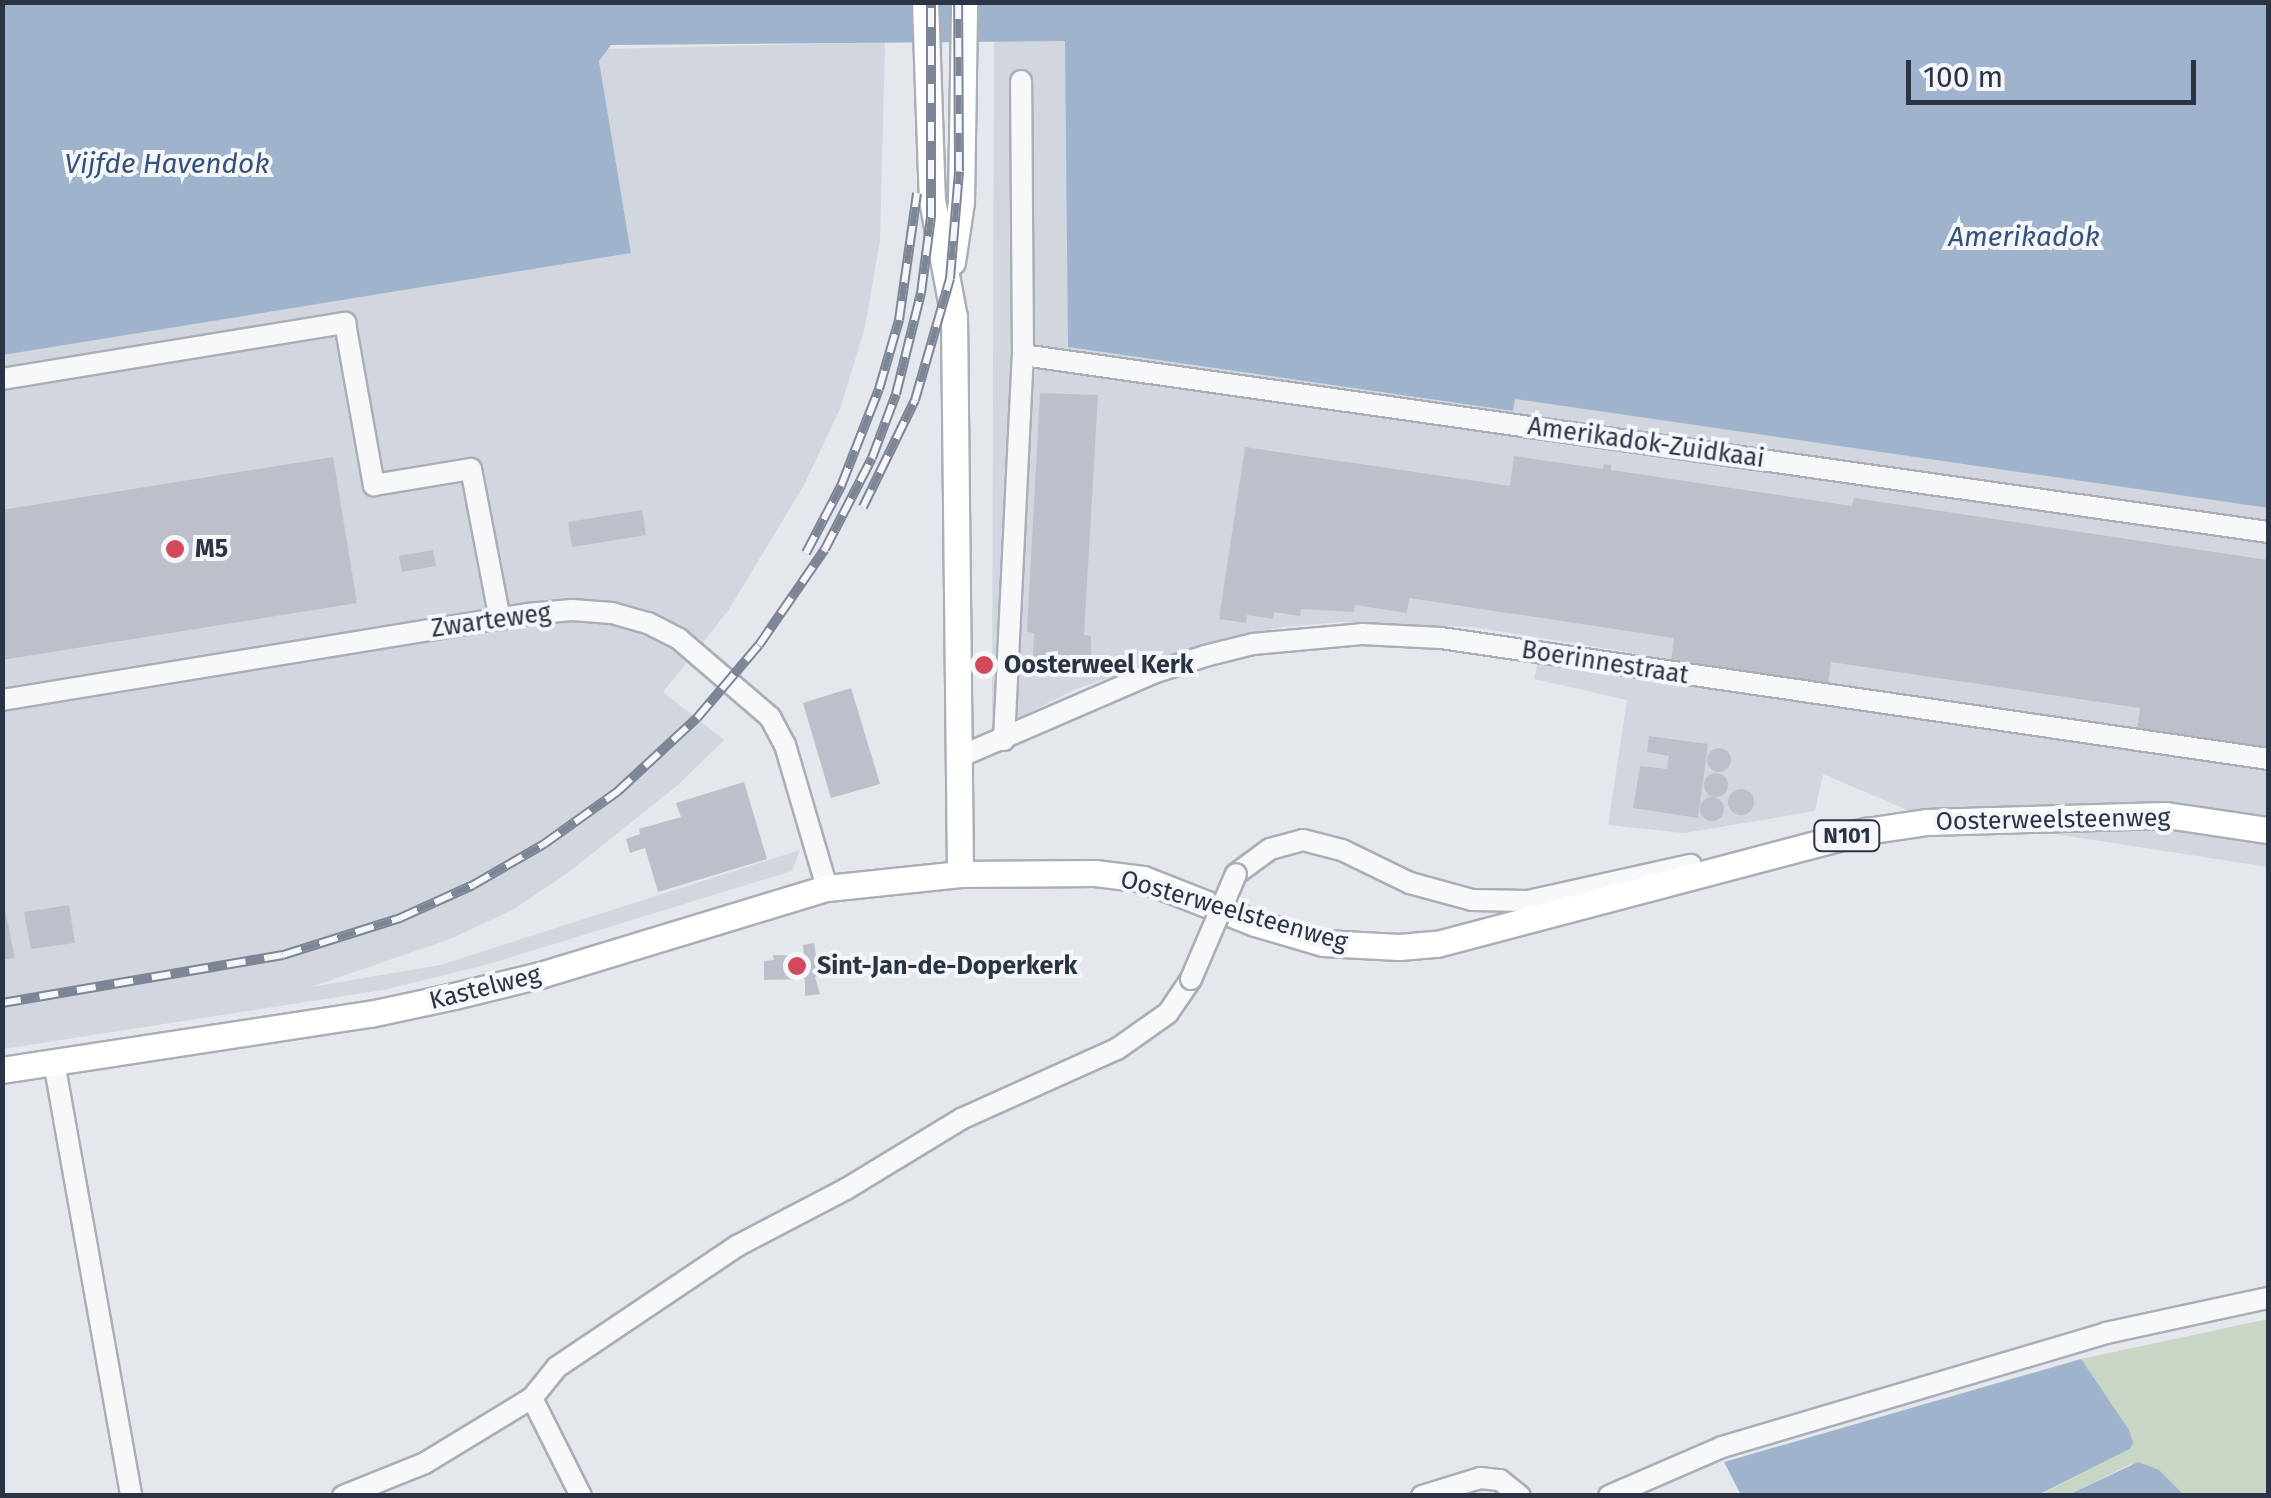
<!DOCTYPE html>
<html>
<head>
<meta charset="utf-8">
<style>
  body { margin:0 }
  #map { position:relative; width:2271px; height:1498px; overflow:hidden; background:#e4e7ec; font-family:"Fira Sans",sans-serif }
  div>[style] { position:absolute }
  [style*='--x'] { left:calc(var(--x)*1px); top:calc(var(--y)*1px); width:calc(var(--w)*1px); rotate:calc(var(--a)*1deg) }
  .built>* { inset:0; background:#d2d6de }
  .green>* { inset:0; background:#c9d6c5 }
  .water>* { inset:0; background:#9fb4cc }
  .building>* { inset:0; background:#bbc0ca }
  .round { border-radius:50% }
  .roads { filter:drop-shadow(2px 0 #a9aeb7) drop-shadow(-2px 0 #a9aeb7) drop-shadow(0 2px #a9aeb7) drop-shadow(0 -2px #a9aeb7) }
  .minor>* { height:20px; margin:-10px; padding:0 10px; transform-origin:10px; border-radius:10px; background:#f7f8fa }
  .major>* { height:25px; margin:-12.5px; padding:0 12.5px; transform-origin:12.5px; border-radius:12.5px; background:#fff }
  .rail>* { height:10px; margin-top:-5px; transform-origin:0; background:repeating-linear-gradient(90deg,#f4f6f9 0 19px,#7d8696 0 38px); box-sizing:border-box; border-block:2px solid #7d8696 }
  .bridges { filter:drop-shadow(2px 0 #a9aeb7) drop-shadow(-2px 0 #a9aeb7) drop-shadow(0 2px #a9aeb7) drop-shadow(0 -2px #a9aeb7) }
  .minor-bridge>* { height:20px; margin:-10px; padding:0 10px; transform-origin:10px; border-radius:10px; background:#f7f8fa }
  .dots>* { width:28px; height:28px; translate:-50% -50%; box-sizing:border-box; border:5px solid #f4f6f9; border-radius:50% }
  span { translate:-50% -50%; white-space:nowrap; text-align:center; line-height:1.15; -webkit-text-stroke:8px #f4f6f9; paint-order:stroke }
  .shield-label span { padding:2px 8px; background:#f4f6f9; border:2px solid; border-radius:8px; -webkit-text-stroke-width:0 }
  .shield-label { font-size:22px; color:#2b3445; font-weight:700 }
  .street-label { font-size:25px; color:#2b3445 }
  .poi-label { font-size:25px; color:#2b3445; font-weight:700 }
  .left { translate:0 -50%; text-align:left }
  .water-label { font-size:28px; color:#34527a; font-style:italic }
  .frame { position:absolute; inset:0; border:5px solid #2b3445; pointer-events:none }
  .scale { position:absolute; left:1906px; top:60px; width:290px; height:45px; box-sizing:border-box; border:5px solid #2b3445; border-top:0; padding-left:12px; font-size:30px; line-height:35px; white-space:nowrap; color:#2b3445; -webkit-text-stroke:8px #f4f6f9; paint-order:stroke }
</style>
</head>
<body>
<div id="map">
  <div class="built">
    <div style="clip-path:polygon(1066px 40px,1069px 347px,1512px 411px,1514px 398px,2268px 508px,2268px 867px,1912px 812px,1823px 774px,1815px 811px,1684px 833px,1608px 825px,1627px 700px,1534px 679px,1538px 663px,1630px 678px,1634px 653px,1473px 627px,1341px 622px,1282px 627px,1222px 639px,1076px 689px,992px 731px,994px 41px)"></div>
    <div style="clip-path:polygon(885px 42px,880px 240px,865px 327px,840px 409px,804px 485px,728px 611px,663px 692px,724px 740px,678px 785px,569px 872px,514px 909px,450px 939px,311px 987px,440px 965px,800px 850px,792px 871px,482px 966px,383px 990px,3px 1049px,3px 355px,631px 252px,599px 61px,605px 49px)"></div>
  </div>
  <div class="green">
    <div style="clip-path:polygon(2268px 1319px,2268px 1495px,2178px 1495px,2131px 1464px,2068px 1495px,2038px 1496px,2130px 1449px,2081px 1359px)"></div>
  </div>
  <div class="water">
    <div style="clip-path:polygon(3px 3px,2268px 3px,2268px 508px,1515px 399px,1513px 411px,1068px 347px,1065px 41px,611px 45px,599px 61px,631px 253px,3px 355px)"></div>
    <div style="clip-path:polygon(2081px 1359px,2129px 1430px,2133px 1443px,2130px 1449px,2038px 1495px,1741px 1495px,1724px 1462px)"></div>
    <div style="clip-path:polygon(2138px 1462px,2159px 1470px,2184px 1495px,2068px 1495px)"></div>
  </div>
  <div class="building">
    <div style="clip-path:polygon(1040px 393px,1098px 395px,1084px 635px,1091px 636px,1091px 660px,1033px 657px,1034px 633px,1027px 632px)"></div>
    <div style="clip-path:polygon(1245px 447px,1510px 486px,1514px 456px,1603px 469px,1604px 464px,1611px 465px,1611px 470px,1852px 506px,1854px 498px,2268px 560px,2268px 749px,2137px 730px,2140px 708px,1831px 662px,1828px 685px,1671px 662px,1674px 638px,1409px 598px,1407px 613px,1355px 605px,1354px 612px,1301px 609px,1300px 616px,1274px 612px,1273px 619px,1247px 615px,1246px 623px,1219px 619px)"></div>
    <div style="clip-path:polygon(333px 457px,357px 603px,2px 660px,2px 510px)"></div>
    <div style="clip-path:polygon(642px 510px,646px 535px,572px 547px,568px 522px)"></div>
    <div style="clip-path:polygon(433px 550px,436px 566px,402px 572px,399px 556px)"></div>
    <div style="clip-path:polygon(851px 688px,880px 784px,831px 798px,803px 703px)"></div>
    <div style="clip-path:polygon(1649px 736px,1708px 744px,1698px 818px,1633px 808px,1640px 766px,1667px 769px,1669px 756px,1647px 752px)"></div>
    <div class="round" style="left:1707px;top:748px;width:24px;height:24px"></div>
    <div class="round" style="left:1704px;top:773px;width:24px;height:24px"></div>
    <div style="clip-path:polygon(744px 782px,767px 859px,658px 892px,645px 848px,630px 853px,626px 839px,640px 834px,639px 829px,681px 817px,676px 803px)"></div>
    <div class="round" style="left:1728px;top:789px;width:26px;height:26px"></div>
    <div class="round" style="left:1700px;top:797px;width:24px;height:24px"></div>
    <div style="clip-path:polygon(2px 895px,15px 958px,2px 960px)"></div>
    <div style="clip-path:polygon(69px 905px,75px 943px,31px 949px,24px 912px)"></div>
    <div style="clip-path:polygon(814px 943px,816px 955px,829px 958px,830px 971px,815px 977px,820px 994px,805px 996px,805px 979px,764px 980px,764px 961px,774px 960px,773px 955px,804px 956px,803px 945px)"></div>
  </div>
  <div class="roads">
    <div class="minor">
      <div style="--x:1023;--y:355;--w:1258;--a:8.09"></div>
      <div style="--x:2;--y:379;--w:348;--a:-9.3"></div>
      <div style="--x:345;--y:323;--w:165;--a:79.9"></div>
      <div style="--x:374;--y:485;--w:98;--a:-9.4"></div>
      <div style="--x:471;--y:469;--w:153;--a:79.1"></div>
      <div style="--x:2;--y:700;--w:532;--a:-9.3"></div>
      <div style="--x:527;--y:614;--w:45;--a:-5.1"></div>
      <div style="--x:572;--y:610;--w:40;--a:4.3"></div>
      <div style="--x:612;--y:613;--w:37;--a:16"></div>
      <div style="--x:648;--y:623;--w:35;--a:27"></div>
      <div style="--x:679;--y:639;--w:120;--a:40.6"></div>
      <div style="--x:770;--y:717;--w:32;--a:62"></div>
      <div style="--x:785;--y:745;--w:149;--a:73.6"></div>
      <div style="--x:1004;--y:740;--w:385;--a:-87.2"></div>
      <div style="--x:1023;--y:355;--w:274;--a:-90.4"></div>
      <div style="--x:959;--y:757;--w:211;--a:-23.4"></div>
      <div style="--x:1153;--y:673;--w:55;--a:-18.1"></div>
      <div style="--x:1205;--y:656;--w:49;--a:-14"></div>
      <div style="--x:1253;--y:644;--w:109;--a:-5.2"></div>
      <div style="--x:1362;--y:634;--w:79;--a:2.9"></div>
      <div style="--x:1441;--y:638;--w:836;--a:8.32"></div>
      <div style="--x:1236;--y:874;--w:42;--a:-36.3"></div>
      <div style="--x:1270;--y:849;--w:34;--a:-15"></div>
      <div style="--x:1303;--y:840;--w:40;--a:14.4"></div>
      <div style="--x:1342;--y:850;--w:76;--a:25.9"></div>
      <div style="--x:1410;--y:883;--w:64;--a:15.3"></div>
      <div style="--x:1472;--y:900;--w:56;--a:1"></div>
      <div style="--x:1528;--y:901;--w:167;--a:-12.5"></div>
      <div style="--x:54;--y:1062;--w:441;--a:79.9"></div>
      <div style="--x:343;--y:1496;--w:88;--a:-21.9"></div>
      <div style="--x:425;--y:1463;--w:125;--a:-31.3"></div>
      <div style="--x:581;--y:1496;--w:110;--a:-116.6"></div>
      <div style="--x:532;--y:1398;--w:40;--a:-51"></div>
      <div style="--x:557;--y:1367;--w:217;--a:-33.9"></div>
      <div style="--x:737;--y:1246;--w:123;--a:-27.6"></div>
      <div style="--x:846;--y:1189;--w:135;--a:-31.3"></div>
      <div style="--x:961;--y:1119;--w:171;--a:-24.2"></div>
      <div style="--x:1117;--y:1049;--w:62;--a:-35.2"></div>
      <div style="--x:1168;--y:1013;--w:41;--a:-55.9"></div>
      <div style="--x:1422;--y:1496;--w:61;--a:-17.2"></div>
      <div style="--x:1480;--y:1478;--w:20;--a:6"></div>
      <div style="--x:1500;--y:1480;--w:26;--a:39"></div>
      <div style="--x:1609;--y:1496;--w:123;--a:-23.4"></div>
      <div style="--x:1722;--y:1447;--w:401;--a:-16.5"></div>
      <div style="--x:2106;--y:1333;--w:166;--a:-12.2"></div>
    </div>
    <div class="major">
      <div style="--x:925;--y:2;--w:198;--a:88"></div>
      <div style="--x:932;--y:200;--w:119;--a:79.4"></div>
      <div style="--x:954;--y:317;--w:557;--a:89.38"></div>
      <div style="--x:952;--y:262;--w:61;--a:-81.5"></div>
      <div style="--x:961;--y:202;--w:200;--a:-89.1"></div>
      <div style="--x:2;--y:1070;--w:372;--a:-8.7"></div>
      <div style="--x:370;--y:1014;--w:86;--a:-12.1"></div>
      <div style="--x:454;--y:996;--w:89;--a:-13.7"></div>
      <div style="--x:540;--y:975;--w:300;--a:-16.9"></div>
      <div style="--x:827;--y:888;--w:134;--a:-6"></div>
      <div style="--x:960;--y:874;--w:135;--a:-0.4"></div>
      <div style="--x:1095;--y:873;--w:48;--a:7.1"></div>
      <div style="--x:1143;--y:879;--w:120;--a:21.4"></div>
      <div style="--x:1255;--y:923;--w:71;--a:16.4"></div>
      <div style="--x:1323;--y:943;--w:76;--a:3"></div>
      <div style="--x:1399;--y:947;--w:38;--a:-5"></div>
      <div style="--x:1437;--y:944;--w:444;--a:-14.8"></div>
      <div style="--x:1866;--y:831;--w:62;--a:-8.4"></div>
      <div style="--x:1927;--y:822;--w:239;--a:-1.7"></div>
      <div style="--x:2166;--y:815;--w:103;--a:8.4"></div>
    </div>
  </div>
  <div class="rail">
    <div style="--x:863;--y:507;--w:119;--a:-64.1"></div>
    <div style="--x:915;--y:400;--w:126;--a:-73.9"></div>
    <div style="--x:950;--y:279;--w:108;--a:-85.2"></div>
    <div style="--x:959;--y:171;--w:169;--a:-90.3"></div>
    <div style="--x:806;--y:553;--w:76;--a:-62.4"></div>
    <div style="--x:841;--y:486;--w:104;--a:-68.6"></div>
    <div style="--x:879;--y:389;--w:72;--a:-73.8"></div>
    <div style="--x:899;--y:320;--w:128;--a:-81.9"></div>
    <div style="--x:2;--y:1003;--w:285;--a:-9.7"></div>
    <div style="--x:283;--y:955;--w:123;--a:-17.5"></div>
    <div style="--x:400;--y:918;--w:80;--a:-24.3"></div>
    <div style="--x:473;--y:885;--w:82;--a:-30"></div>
    <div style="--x:544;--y:844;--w:90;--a:-35.5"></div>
    <div style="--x:617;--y:792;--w:109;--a:-42.8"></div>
    <div style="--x:697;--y:718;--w:96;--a:-49.7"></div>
    <div style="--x:759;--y:645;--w:116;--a:-55.5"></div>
    <div style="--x:825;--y:549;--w:102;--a:-62.7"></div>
    <div style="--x:872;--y:458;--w:68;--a:-69.4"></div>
    <div style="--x:896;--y:394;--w:104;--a:-76.1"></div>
    <div style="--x:921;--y:293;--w:77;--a:-82.5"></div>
    <div style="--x:931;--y:217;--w:215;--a:-90"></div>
  </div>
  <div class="bridges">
    <div class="minor-bridge">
      <div style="--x:1191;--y:979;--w:114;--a:-66.8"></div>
    </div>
  </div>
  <div class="dots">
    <div style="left:175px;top:549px;background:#d1495b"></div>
    <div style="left:984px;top:665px;background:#d1495b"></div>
    <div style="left:797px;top:966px;background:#d1495b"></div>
  </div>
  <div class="shield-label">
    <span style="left:1847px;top:836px">N101</span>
  </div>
  <div class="street-label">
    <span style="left:1646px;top:443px;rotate:8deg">Amerikadok-Zuidkaai</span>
    <span style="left:491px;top:621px;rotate:-8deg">Zwarteweg</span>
    <span style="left:1605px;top:663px;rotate:9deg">Boerinnestraat</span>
    <span style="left:2053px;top:820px;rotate:-1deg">Oosterweelsteenweg</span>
    <span style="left:1234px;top:911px;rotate:16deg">Oosterweelsteenweg</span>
    <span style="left:485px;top:988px;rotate:-14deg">Kastelweg</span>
  </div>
  <div class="poi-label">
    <span class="left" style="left:195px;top:549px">M5</span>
    <span class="left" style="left:1004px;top:665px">Oosterweel Kerk</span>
    <span class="left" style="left:817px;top:966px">Sint-Jan-de-Doperkerk</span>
  </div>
  <div class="water-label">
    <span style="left:167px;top:164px">Vijfde Havendok</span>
    <span style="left:2024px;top:237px">Amerikadok</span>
  </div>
  <div class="frame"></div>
  <div class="scale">100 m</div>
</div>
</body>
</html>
